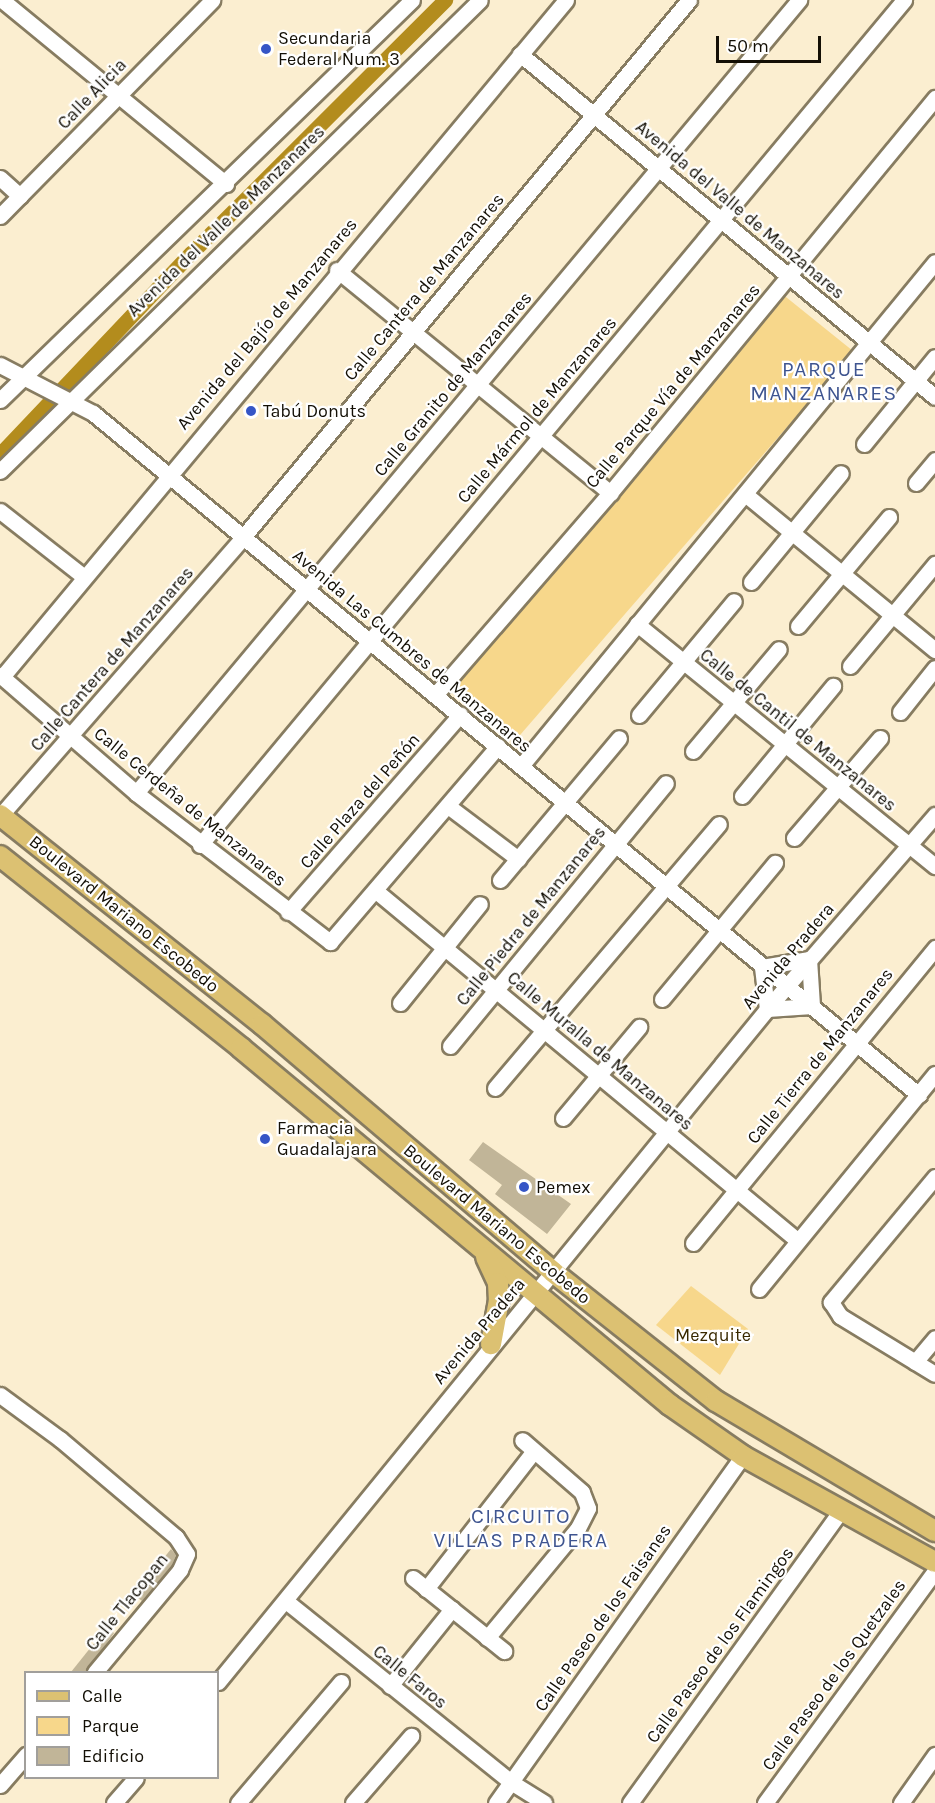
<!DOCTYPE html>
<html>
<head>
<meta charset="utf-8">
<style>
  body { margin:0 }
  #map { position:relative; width:935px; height:1803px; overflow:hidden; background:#fbeed0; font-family:Karla,sans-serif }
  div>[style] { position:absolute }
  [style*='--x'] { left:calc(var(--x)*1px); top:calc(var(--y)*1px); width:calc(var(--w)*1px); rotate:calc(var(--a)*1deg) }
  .green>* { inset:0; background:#f7d78b }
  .canal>* { height:15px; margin:-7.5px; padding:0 7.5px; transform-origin:7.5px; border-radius:7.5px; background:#b38c1d }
  .building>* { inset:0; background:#c1b598 }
  .roads { filter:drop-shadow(2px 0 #877c61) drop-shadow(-2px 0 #877c61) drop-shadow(0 2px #877c61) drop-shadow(0 -2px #877c61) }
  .minor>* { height:15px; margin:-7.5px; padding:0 7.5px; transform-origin:7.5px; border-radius:7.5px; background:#fff }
  .major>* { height:20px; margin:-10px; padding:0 10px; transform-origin:10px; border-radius:10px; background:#dcc172 }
  .dots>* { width:16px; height:16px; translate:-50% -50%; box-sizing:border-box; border:3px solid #fff; border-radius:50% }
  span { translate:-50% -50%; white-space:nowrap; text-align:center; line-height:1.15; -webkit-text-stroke:4.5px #fff; paint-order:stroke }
  .poi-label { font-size:18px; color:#130f05 }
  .left { translate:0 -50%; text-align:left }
  .street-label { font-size:18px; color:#130f05 }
  .park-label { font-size:18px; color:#392900 }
  .quarter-label { font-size:21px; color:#3f5590; letter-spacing:1.5px }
  .legend { position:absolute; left:24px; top:1671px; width:195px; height:108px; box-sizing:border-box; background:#fff; border:2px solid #a19f9b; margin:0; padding:8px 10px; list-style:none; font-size:18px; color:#130f05 }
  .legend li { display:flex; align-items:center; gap:12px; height:30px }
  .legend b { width:30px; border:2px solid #a19f9b }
  .scale { position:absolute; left:716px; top:36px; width:105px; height:27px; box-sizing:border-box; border:3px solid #130f05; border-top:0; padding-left:8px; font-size:18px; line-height:21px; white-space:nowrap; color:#130f05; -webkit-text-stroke:4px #fff; paint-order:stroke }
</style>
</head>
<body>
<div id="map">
  <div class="green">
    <div style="clip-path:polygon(781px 293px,853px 351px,514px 742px,455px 687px)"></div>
    <div style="clip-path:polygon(691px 1286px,748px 1329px,720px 1375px,656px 1325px)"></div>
  </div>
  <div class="canal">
    <div style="--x:0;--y:454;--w:277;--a:-46.5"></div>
    <div style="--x:191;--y:253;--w:359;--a:-44.9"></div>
  </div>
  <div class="building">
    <div style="clip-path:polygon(483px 1142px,571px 1204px,547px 1234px,495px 1194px,502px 1185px,469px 1160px)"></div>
    <div style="clip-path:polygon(171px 1549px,176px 1555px,172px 1565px,142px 1601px,134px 1595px)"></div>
    <div style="clip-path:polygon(107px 1627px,114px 1633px,86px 1672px,71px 1672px)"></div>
  </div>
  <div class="roads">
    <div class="minor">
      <div style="--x:2;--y:0;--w:290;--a:39.4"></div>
      <div style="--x:520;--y:54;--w:538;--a:39.57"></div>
      <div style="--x:0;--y:178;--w:27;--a:42"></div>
      <div style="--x:0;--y:216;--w:303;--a:-45.5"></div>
      <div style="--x:337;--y:270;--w:353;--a:39.2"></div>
      <div style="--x:0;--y:365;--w:105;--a:27.3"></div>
      <div style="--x:93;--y:413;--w:1071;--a:39.55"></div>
      <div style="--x:0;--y:400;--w:574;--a:-44.15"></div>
      <div style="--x:864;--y:444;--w:112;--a:-50.8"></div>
      <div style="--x:0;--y:471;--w:672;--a:-44.46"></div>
      <div style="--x:916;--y:483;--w:30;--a:-50"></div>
      <div style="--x:745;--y:494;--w:246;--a:39.4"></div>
      <div style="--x:0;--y:511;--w:105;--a:38.1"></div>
      <div style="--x:751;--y:582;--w:141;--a:-50.5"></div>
      <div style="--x:637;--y:624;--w:384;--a:39.1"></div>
      <div style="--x:798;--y:626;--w:142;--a:-50.1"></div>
      <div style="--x:850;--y:666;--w:133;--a:-50.2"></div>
      <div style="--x:0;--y:675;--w:180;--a:40.9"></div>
      <div style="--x:136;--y:793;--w:245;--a:37.5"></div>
      <div style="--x:330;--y:942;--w:258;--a:-49.4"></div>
      <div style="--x:2;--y:677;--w:881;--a:-50.2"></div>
      <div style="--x:435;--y:695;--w:267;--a:-49.1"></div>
      <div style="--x:610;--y:493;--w:512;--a:-50.55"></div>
      <div style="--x:900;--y:712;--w:56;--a:-51.5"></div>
      <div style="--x:639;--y:715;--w:148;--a:-50.2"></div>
      <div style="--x:693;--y:751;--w:133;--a:-49.9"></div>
      <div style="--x:521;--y:766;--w:652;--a:-50.6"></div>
      <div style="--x:136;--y:793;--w:1034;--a:-50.1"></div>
      <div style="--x:742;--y:796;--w:143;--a:-50.4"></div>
      <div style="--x:448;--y:806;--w:88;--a:37.1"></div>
      <div style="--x:0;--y:816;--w:370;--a:-48.9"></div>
      <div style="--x:243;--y:537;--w:698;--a:-50.29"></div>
      <div style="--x:794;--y:838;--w:132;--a:-49.3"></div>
      <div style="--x:200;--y:845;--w:1100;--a:-50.2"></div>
      <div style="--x:500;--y:880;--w:185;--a:-50"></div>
      <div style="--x:376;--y:891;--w:548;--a:39.67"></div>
      <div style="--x:288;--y:912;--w:262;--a:-48.9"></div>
      <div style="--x:809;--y:959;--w:47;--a:86.3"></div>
      <div style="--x:812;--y:1006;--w:45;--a:176.2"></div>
      <div style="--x:767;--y:1009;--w:42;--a:-96.8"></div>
      <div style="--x:762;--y:967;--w:48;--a:-9.7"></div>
      <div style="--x:662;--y:999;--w:177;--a:-50.3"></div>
      <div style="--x:400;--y:1003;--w:127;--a:-51.1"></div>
      <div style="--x:450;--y:1046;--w:340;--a:-50.6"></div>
      <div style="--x:495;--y:1088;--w:346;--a:-49.7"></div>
      <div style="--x:563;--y:1118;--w:119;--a:-50.1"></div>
      <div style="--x:935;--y:1177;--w:163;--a:129.8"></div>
      <div style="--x:831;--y:1302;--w:17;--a:57"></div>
      <div style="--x:840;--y:1316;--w:111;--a:31.4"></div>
      <div style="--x:693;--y:1243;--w:382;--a:-50.6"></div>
      <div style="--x:759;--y:1289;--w:278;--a:-50.7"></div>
      <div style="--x:915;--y:1362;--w:31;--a:-50"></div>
      <div style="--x:0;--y:1395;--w:74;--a:36.3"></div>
      <div style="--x:60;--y:1439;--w:152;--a:40.2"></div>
      <div style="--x:176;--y:1537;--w:20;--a:57"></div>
      <div style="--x:187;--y:1554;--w:17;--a:114"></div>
      <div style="--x:180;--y:1570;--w:133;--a:129.8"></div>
      <div style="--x:413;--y:1578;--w:117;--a:38.7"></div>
      <div style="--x:426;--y:1589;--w:175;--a:-52"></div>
      <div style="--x:286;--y:1601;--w:289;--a:38.8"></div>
      <div style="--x:511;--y:1782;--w:39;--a:32"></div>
      <div style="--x:487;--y:1638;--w:143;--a:-50.4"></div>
      <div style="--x:578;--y:1528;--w:22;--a:-63"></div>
      <div style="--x:588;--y:1508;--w:17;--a:-111"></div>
      <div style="--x:582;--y:1492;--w:79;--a:-139.1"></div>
      <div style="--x:218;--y:1682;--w:869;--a:-50.79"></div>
      <div style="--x:767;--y:1009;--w:257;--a:-49.1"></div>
      <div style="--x:390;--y:1686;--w:99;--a:-51.2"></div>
      <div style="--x:0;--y:1785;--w:40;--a:-49"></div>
      <div style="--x:114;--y:1803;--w:33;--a:-49"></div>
      <div style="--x:238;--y:1803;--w:159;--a:-49.6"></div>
      <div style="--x:353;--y:1803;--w:89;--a:-49.1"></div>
      <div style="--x:496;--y:1803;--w:426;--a:-54.6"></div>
      <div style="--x:630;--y:1803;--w:361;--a:-54.2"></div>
      <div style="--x:765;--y:1803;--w:288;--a:-53.8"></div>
      <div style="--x:901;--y:1803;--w:59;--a:-54.7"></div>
    </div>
    <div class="major">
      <div style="--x:0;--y:815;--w:335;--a:38.6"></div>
      <div style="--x:262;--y:1024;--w:382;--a:40.4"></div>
      <div style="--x:553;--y:1272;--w:208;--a:38.4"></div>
      <div style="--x:716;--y:1401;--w:255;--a:30.7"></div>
      <div style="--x:0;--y:856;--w:308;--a:38.5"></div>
      <div style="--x:241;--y:1048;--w:558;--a:39.77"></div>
      <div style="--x:670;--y:1405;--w:89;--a:34.9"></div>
      <div style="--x:743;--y:1456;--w:219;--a:28.9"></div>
      <div style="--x:486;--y:1257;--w:29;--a:65"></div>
      <div style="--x:498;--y:1283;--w:17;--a:87"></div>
      <div style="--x:499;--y:1300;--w:45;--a:100.3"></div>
    </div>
  </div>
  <div class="dots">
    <div style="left:266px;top:49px;background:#3555c6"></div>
    <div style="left:251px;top:411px;background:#3555c6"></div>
    <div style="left:265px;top:1139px;background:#3555c6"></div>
    <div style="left:524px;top:1187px;background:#3555c6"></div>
  </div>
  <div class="poi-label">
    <span class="left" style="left:278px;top:49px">Secundaria<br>Federal Num. 3</span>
    <span class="left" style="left:263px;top:411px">Tabú Donuts</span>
    <span class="left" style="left:277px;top:1139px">Farmacia<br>Guadalajara</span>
    <span class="left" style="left:536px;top:1187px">Pemex</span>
  </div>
  <div class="street-label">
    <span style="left:92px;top:94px;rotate:-46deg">Calle Alicia</span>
    <span style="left:740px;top:210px;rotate:40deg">Avenida del Valle de Manzanares</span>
    <span style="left:226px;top:221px;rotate:-44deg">Avenida del Valle de Manzanares</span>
    <span style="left:424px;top:287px;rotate:-50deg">Calle Cantera de Manzanares</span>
    <span style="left:267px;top:324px;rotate:-50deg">Avenida del Bajío de Manzanares</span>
    <span style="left:453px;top:384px;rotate:-50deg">Calle Granito de Manzanares</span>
    <span style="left:673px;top:386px;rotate:-50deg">Calle Parque Vía de Manzanares</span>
    <span style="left:537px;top:410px;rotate:-50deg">Calle Mármol de Manzanares</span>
    <span style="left:412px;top:651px;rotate:40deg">Avenida Las Cumbres de Manzanares</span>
    <span style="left:112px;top:659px;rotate:-49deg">Calle Cantera de Manzanares</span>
    <span style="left:798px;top:730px;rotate:39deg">Calle de Cantil de Manzanares</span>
    <span style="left:360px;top:801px;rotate:-49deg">Calle Plaza del Peñón</span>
    <span style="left:190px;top:807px;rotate:39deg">Calle Cerdeña de Manzanares</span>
    <span style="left:124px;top:914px;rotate:39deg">Boulevard Mariano Escobedo</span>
    <span style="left:531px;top:916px;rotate:-51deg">Calle Piedra de Manzanares</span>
    <span style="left:788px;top:956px;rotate:-50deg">Avenida Pradera</span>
    <span style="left:600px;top:1051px;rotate:40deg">Calle Muralla de Manzanares</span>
    <span style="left:820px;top:1056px;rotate:-51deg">Calle Tierra de Manzanares</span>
    <span style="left:497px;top:1224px;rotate:40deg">Boulevard Mariano Escobedo</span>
    <span style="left:479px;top:1331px;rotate:-50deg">Avenida Pradera</span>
    <span style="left:127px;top:1602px;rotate:-51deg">Calle Tlacopan</span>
    <span style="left:603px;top:1618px;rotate:-55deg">Calle Paseo de los Faisanes</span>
    <span style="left:720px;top:1645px;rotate:-54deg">Calle Paseo de los Flamingos</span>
    <span style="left:834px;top:1675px;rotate:-54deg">Calle Paseo de los Quetzales</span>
    <span style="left:410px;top:1677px;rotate:39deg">Calle Faros</span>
  </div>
  <div class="park-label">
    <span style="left:713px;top:1335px">Mezquite</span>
  </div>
  <div class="quarter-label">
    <span style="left:824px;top:381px">PARQUE<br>MANZANARES</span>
    <span style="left:521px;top:1528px">CIRCUITO<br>VILLAS PRADERA</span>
  </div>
  <ul class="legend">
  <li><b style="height:8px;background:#dcc172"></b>Calle</li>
  <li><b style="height:16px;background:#f7d78b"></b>Parque</li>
  <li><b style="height:16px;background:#c1b598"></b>Edificio</li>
  </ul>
  <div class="scale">50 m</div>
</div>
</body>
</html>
